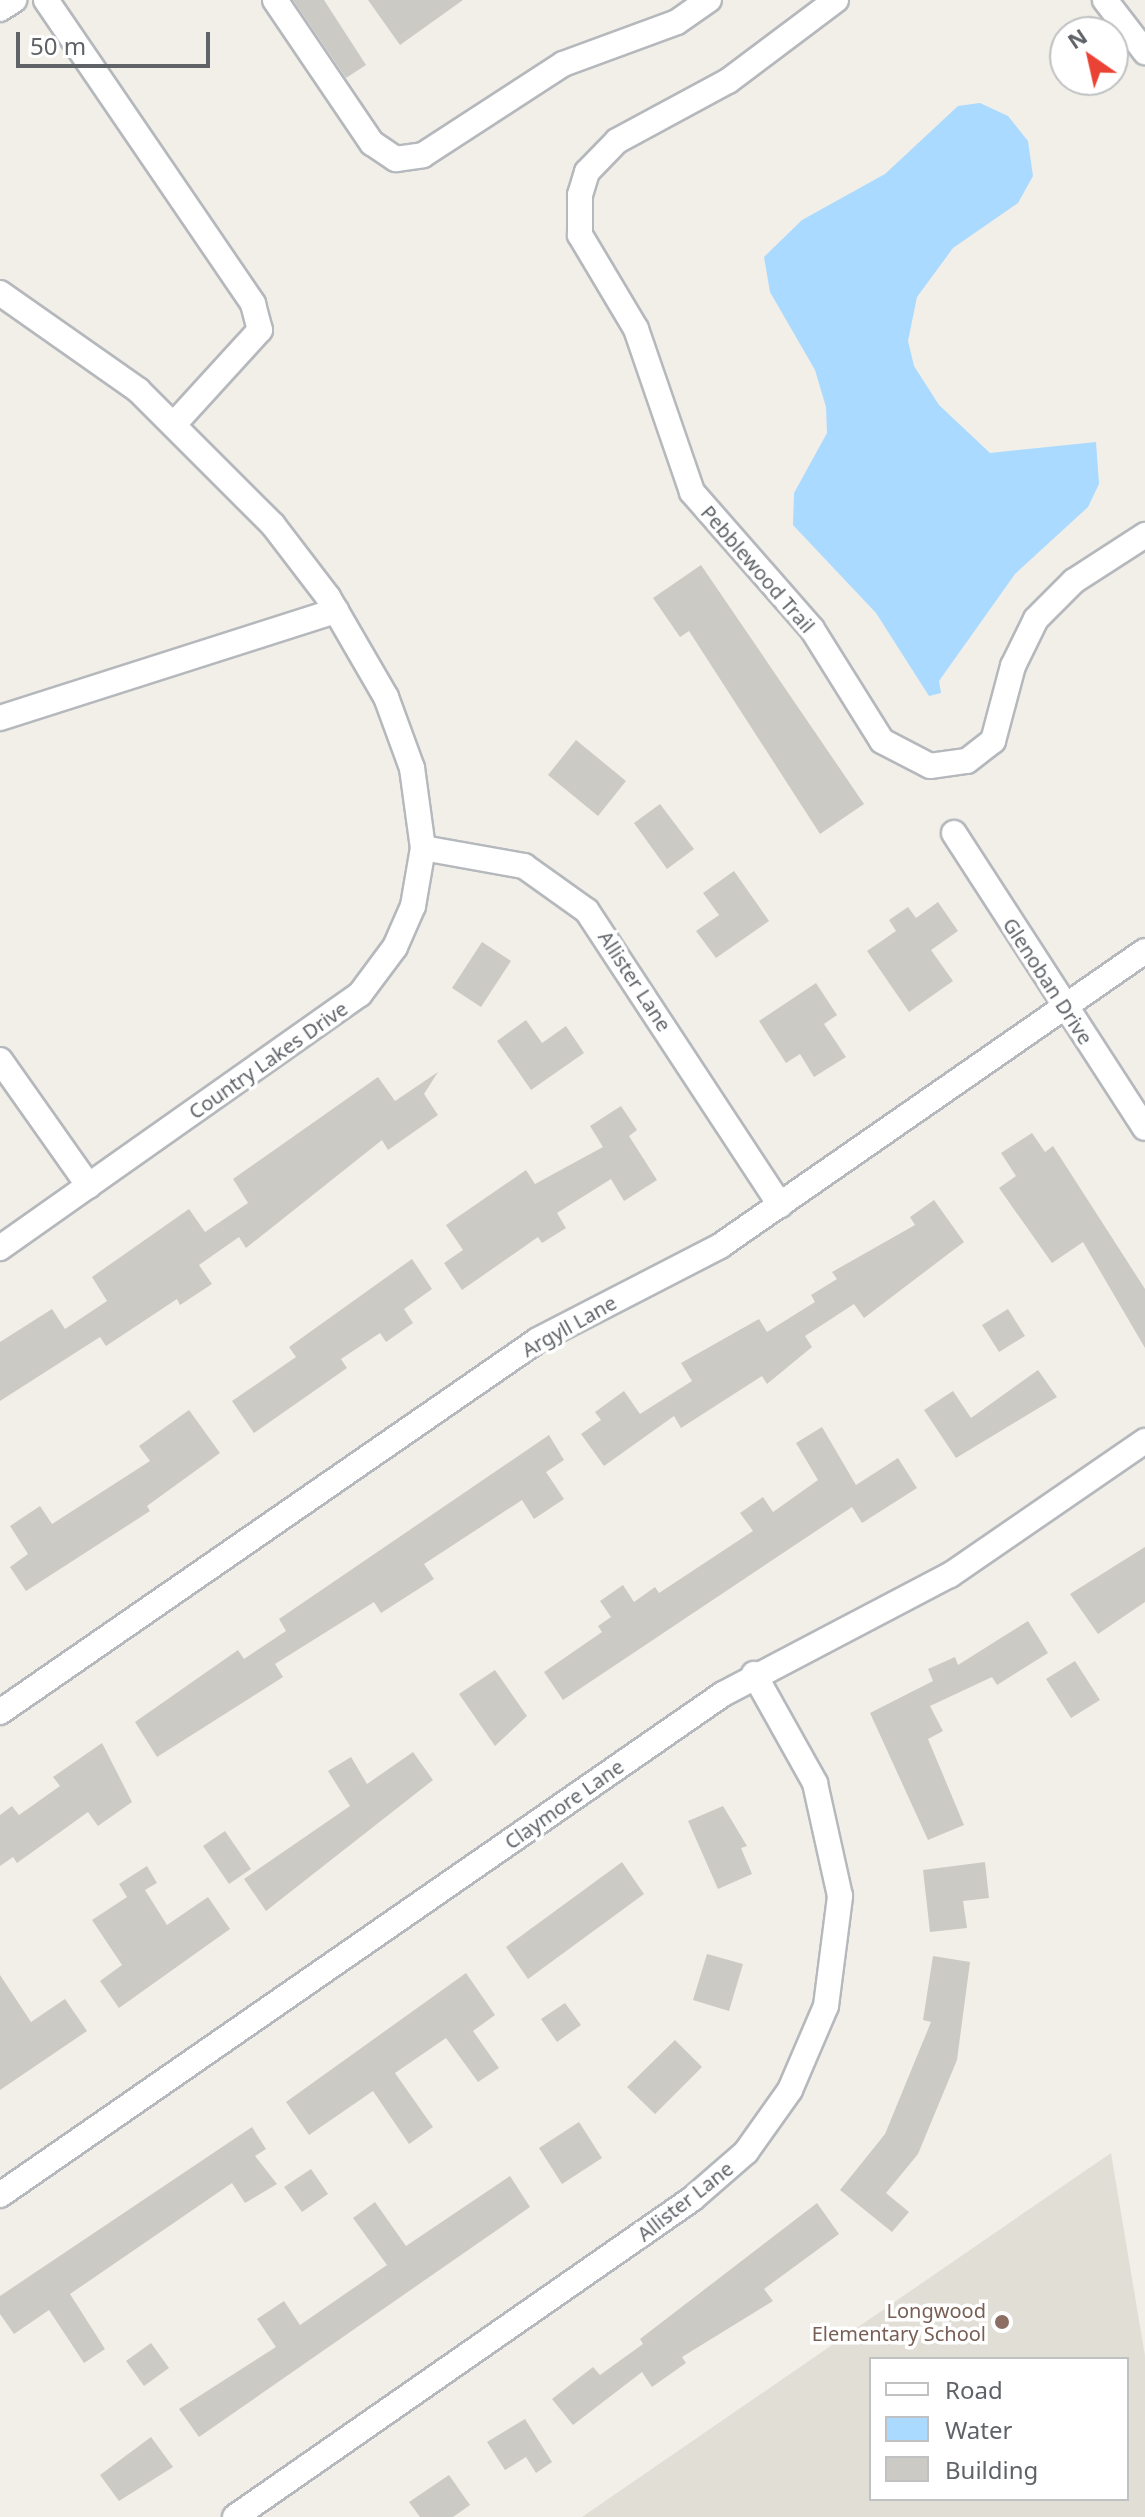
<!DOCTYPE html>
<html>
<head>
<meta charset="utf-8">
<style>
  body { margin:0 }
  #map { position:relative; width:1145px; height:2517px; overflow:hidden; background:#f1efe8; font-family:"Noto Sans",sans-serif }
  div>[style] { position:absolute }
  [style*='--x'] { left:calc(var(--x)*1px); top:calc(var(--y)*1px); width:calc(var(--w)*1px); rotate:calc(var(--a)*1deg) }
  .education>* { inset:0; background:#e1ded6 }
  .water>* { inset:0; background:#aadaff }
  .building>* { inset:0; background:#cccac5 }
  .roads { filter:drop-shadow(2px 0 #b5b8bc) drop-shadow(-2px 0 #b5b8bc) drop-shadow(0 2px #b5b8bc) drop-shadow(0 -2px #b5b8bc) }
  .street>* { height:24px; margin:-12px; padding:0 12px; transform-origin:12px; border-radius:12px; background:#fff }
  .dots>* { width:22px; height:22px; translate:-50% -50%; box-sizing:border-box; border:4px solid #fff; border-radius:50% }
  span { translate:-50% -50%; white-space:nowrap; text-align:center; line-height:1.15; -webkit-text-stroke:7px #fff; paint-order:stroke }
  .street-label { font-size:20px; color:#5f6368 }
  .education-label { font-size:20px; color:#785e54 }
  .right { translate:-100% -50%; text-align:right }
  .legend { position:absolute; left:869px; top:2357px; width:260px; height:144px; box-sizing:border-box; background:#fff; border:2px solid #bfc1c3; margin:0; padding:10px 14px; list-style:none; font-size:24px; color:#5f6368 }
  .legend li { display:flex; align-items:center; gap:16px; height:40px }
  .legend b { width:40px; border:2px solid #bfc1c3 }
  .north { position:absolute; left:1049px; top:16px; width:80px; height:80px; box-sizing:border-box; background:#fff; border:2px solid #bfc1c3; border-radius:50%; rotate:326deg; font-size:22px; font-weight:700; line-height:32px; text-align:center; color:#5f6368 }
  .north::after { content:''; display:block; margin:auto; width:28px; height:36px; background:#ea4335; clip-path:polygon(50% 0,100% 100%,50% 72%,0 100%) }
  .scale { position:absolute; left:16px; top:32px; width:194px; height:36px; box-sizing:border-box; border:4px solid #5f6368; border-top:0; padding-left:10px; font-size:24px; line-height:28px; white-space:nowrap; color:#5f6368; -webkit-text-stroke:6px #fff; paint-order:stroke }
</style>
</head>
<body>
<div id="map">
  <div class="education">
    <div style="clip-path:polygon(evenodd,1111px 2153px,1145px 2356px,1145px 2517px,582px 2517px,1111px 2153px,871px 2359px,1127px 2359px,1127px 2499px,871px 2499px,871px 2359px)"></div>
  </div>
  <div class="water">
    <div style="clip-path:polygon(980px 103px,1008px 116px,1028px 141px,1033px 176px,1018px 203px,953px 248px,917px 297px,908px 341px,914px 366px,939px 405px,990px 453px,1096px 442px,1099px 484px,1088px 507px,1015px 574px,939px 681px,941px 693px,929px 696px,876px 613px,793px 525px,794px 493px,827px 433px,826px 407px,815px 370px,770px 292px,764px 257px,802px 220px,885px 174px,958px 106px)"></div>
  </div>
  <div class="building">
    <div style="clip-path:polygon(293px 0,324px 0,366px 65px,346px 78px)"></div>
    <div style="clip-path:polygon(368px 0,463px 0,400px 45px)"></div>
    <div style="clip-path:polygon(701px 565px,864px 804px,820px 834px,689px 631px,680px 637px,653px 598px)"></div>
    <div style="clip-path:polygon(576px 740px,626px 781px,598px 816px,548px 775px)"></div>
    <div style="clip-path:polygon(660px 804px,694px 849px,667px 869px,634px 823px)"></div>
    <div style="clip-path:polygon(734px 871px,769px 921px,716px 958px,696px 931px,719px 915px,703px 893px)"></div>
    <div style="clip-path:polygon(938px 902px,958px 931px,931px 950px,953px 981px,909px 1012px,867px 951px,896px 931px,889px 920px,908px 907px,916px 918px)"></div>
    <div style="clip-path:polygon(482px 942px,511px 961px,481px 1007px,452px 988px)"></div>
    <div style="clip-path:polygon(816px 983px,837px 1015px,824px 1024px,846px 1057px,814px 1077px,800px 1054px,786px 1063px,759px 1021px)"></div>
    <div style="clip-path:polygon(526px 1020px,542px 1043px,566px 1026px,584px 1053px,531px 1090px,497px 1041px)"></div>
    <div style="clip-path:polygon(438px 1072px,424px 1094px,438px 1115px,388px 1150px,382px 1140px,246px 1248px,239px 1237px,199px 1265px,212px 1284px,180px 1305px,177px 1299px,106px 1346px,100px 1337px,0 1401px,0 1342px,52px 1309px,65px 1329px,107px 1301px,92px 1277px,189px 1209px,205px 1232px,248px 1203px,233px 1179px,378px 1077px,395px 1101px)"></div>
    <div style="clip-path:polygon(621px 1106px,637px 1130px,629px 1136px,657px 1180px,624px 1201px,611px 1179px,557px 1213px,566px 1228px,542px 1243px,538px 1237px,462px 1290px,444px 1263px,463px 1250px,446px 1225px,526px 1170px,535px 1184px,603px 1147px,590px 1126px)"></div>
    <div style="clip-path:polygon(1032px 1133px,1045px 1152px,1053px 1146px,1145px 1289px,1145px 1348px,1083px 1242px,1052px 1263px,999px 1188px,1016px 1176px,1001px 1153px)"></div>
    <div style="clip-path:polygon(934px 1200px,964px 1242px,864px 1318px,854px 1304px,805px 1336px,812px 1347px,767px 1384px,762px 1376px,681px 1428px,674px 1416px,604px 1466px,581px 1434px,601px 1420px,595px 1412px,624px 1391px,640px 1414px,692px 1381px,681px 1363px,759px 1319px,767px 1332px,815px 1302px,811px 1295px,837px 1279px,832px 1272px,915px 1225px,910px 1217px)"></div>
    <div style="clip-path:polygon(412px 1259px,432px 1289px,404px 1309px,413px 1323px,386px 1342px,380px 1333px,341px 1359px,347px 1368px,254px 1433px,232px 1401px,296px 1357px,289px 1347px)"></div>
    <div style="clip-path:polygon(1008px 1309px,1025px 1336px,999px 1352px,982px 1325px)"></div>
    <div style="clip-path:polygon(1038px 1370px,1057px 1397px,956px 1458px,924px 1410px,953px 1391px,971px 1418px)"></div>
    <div style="clip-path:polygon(189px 1410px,220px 1453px,147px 1506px,150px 1511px,26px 1591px,10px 1567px,28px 1554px,10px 1526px,40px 1506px,52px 1524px,150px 1461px,139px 1446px)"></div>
    <div style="clip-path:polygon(822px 1427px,856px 1485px,898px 1458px,917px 1488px,862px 1523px,852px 1507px,563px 1700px,544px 1672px,602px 1632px,598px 1626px,611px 1617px,600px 1601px,623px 1585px,634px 1602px,655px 1587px,659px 1593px,753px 1531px,740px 1513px,763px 1497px,773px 1512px,818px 1480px,796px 1443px)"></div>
    <div style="clip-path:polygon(549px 1435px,564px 1460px,546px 1472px,564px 1499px,534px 1519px,522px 1500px,424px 1564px,434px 1579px,381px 1613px,374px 1602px,275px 1664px,283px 1677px,157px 1757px,135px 1722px,238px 1650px,244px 1659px,286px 1631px,279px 1619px)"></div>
    <div style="clip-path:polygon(1145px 1547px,1145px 1602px,1098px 1634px,1070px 1594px)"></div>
    <div style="clip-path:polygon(1028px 1621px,1048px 1653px,997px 1685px,992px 1677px,930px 1706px,943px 1731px,928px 1739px,964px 1825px,928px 1840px,870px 1713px,933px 1681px,928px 1669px,955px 1657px,958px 1665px)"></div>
    <div style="clip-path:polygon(1075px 1661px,1100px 1700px,1071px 1718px,1046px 1679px)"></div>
    <div style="clip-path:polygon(495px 1670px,527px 1716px,495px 1746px,459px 1694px)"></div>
    <div style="clip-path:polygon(102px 1743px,132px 1802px,98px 1826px,88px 1812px,17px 1863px,13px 1857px,0 1866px,0 1815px,12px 1806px,19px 1815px,60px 1786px,53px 1777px)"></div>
    <div style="clip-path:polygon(413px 1752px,433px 1780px,266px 1911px,244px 1879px,350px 1806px,328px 1771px,351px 1757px,367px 1784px)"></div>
    <div style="clip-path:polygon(723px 1806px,747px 1846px,741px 1848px,752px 1874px,718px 1889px,688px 1821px)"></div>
    <div style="clip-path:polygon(225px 1831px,251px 1869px,229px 1884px,203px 1846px)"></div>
    <div style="clip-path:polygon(622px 1862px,644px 1894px,528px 1979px,506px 1947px)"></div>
    <div style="clip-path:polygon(985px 1862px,989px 1898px,963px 1901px,967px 1928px,930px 1932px,923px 1870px)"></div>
    <div style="clip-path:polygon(147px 1866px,157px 1883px,145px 1890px,167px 1925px,208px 1897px,230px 1929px,119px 2008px,100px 1981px,122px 1965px,92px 1920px,127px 1897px,119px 1884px)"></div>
    <div style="clip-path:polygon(707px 1954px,743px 1964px,729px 2011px,693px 2000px)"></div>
    <div style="clip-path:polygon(933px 1956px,970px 1962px,957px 2060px,918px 2154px,886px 2193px,909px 2212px,892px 2232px,840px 2190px,885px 2134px,931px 2022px,923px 2020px)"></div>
    <div style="clip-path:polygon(466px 1973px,495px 2015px,473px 2031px,499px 2068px,478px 2082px,446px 2038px,395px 2073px,433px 2127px,409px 2144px,373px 2091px,309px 2135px,286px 2102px)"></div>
    <div style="clip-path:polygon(0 1975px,31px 2022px,65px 1999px,87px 2031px,0 2090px)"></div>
    <div style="clip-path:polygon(565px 2003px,581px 2025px,557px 2042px,541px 2019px)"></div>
    <div style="clip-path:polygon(675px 2040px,702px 2067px,655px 2114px,627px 2087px)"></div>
    <div style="clip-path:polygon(579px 2122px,602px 2158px,562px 2184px,539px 2148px)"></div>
    <div style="clip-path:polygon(252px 2127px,266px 2149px,255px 2156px,277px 2184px,245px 2203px,232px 2183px,70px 2294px,105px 2349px,84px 2363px,49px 2310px,14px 2334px,0 2314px,0 2296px)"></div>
    <div style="clip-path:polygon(311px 2169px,328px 2194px,302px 2212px,284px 2187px)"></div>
    <div style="clip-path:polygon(510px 2176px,530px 2207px,199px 2437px,179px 2409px,276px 2347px,257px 2319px,284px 2301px,300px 2325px,387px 2265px,353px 2218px,375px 2202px,406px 2246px)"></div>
    <div style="clip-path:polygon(817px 2203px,839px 2234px,764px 2289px,773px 2301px,682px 2357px,686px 2363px,652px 2387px,642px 2372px,573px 2425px,552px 2399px,593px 2367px,600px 2375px,643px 2344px,640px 2339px)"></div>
    <div style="clip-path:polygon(151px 2343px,169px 2368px,144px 2386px,126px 2361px)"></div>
    <div style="clip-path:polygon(525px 2419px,552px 2462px,536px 2473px,526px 2457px,505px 2470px,487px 2442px)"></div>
    <div style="clip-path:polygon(151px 2437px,173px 2467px,119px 2501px,100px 2475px)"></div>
    <div style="clip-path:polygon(449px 2475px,470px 2505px,453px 2517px,420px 2517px,409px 2502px)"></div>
  </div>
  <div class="roads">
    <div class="street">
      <div style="--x:46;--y:0;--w:368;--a:55.7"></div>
      <div style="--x:253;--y:304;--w:27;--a:75"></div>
      <div style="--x:260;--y:330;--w:126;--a:132.4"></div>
      <div style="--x:275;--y:0;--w:173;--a:55.9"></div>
      <div style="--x:372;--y:143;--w:29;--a:34"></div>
      <div style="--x:396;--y:159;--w:27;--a:-8"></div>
      <div style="--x:423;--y:155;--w:167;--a:-33"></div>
      <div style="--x:563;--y:64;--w:121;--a:-20.2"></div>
      <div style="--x:677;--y:22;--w:39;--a:-35"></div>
      <div style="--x:836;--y:0;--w:135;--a:143.1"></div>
      <div style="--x:728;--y:81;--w:126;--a:151.6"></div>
      <div style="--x:617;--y:141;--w:43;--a:134.1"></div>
      <div style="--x:587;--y:172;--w:24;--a:107"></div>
      <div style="--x:580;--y:195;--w:40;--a:90"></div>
      <div style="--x:580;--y:235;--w:109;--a:59.2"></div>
      <div style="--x:636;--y:329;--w:172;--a:71"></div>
      <div style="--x:692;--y:492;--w:182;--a:48.8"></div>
      <div style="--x:812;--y:629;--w:132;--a:58"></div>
      <div style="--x:882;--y:741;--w:54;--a:27.5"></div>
      <div style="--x:930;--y:766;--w:37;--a:-8"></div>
      <div style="--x:967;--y:761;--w:33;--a:-38"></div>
      <div style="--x:993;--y:741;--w:78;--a:-75.1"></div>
      <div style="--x:1013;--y:666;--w:52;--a:-63.9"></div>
      <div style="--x:1036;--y:619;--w:54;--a:-45"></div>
      <div style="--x:1074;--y:581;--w:85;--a:-32.9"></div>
      <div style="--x:1105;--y:0;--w:66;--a:52.4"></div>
      <div style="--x:0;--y:9;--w:17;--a:-33"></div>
      <div style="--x:0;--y:293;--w:169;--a:35.1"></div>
      <div style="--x:138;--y:390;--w:191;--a:45"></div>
      <div style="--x:273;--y:525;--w:91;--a:52.6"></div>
      <div style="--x:328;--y:597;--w:116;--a:59.9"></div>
      <div style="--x:386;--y:697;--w:76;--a:69.9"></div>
      <div style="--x:412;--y:768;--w:81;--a:82.2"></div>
      <div style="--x:423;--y:848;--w:59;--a:99.8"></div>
      <div style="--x:413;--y:906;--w:45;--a:113.7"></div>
      <div style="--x:395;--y:947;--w:59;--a:126.7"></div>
      <div style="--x:360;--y:994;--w:441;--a:144.8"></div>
      <div style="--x:0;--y:718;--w:353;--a:-17.7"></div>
      <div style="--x:954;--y:833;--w:351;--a:57.1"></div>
      <div style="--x:423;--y:848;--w:103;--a:10.1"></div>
      <div style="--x:524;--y:866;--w:77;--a:35.5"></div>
      <div style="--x:587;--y:911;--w:352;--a:56.7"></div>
      <div style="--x:0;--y:1060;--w:154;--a:54.8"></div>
      <div style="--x:0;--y:1712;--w:654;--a:-34.66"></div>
      <div style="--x:538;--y:1340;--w:205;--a:-27.3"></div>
      <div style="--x:720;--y:1246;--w:517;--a:-34.77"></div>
      <div style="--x:0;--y:2195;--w:880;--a:-34.72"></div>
      <div style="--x:723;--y:1694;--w:256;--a:-27.7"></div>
      <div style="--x:950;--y:1575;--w:237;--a:-34.5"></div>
      <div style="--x:235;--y:2517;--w:557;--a:-34.83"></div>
      <div style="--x:692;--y:2199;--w:72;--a:-41"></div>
      <div style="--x:746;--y:2152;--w:76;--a:-54.6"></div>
      <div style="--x:790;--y:2090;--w:91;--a:-66.8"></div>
      <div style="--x:826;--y:2006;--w:111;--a:-82.7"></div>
      <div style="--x:840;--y:1896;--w:116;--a:-102.5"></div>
      <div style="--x:815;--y:1783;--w:125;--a:-119.2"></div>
    </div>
  </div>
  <div class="dots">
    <div style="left:1002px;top:2322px;background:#8d6e63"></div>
  </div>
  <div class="street-label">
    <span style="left:758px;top:569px;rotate:49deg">Pebblewood Trail</span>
    <span style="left:635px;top:981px;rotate:57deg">Allister Lane</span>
    <span style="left:1048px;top:981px;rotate:57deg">Glenoban Drive</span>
    <span style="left:268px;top:1060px;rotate:-35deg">Country Lakes Drive</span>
    <span style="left:569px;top:1326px;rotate:-29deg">Argyll Lane</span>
    <span style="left:564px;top:1804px;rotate:-35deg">Claymore Lane</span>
    <span style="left:685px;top:2201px;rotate:-38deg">Allister Lane</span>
  </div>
  <div class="education-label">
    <span class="right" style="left:986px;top:2322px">Longwood<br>Elementary School</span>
  </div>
  <ul class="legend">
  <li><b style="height:10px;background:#fff"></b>Road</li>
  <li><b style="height:22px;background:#aadaff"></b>Water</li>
  <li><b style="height:22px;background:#cccac5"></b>Building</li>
  </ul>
  <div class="north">N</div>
  <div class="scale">50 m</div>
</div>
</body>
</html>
